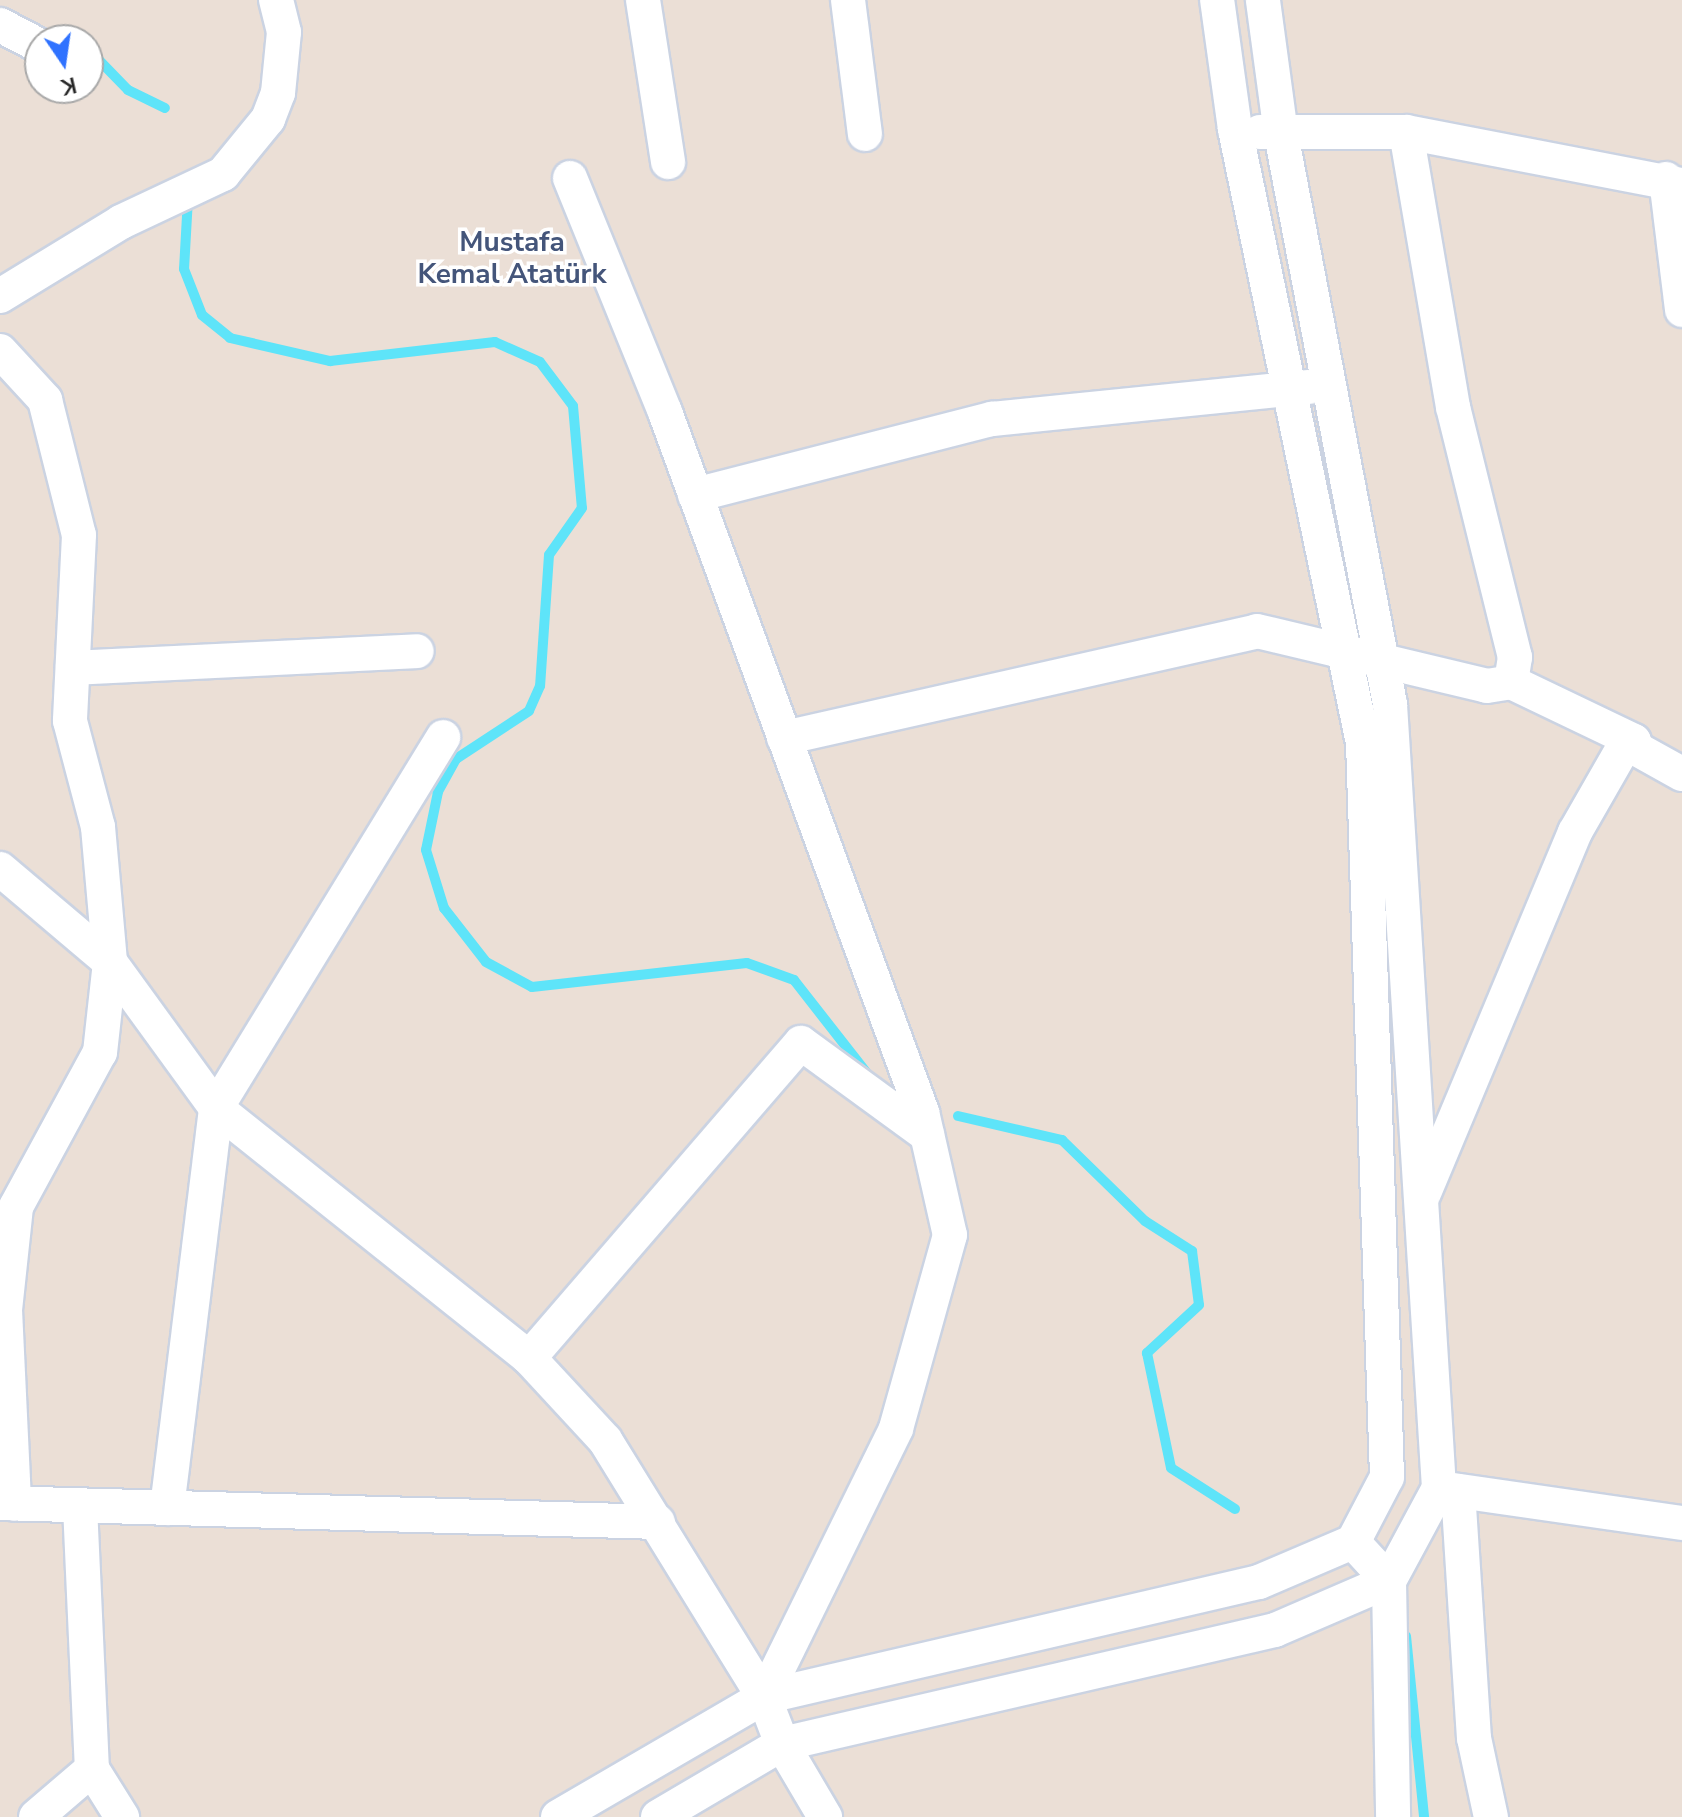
<!DOCTYPE html>
<html>
<head>
<meta charset="utf-8">
<style>
  body { margin:0 }
  #map { position:relative; width:1682px; height:1817px; overflow:hidden; background:#ebdfd6; font-family:"Nunito Sans",sans-serif }
  div>[style] { position:absolute }
  [style*='--x'] { left:calc(var(--x)*1px); top:calc(var(--y)*1px); width:calc(var(--w)*1px); rotate:calc(var(--a)*1deg) }
  .stream>* { height:10px; margin:-5px; padding:0 5px; transform-origin:5px; border-radius:5px; background:#5ee4f9 }
  .roads { filter:drop-shadow(2px 0 #cbd3e2) drop-shadow(-2px 0 #cbd3e2) drop-shadow(0 2px #cbd3e2) drop-shadow(0 -2px #cbd3e2) }
  .minor>* { height:34px; margin:-17px; padding:0 17px; transform-origin:17px; border-radius:17px; background:#fff }
  span { translate:-50% -50%; white-space:nowrap; text-align:center; line-height:1.15; -webkit-text-stroke:7px #fff; paint-order:stroke }
  .district-label { font-size:28px; color:#44557a; font-weight:700 }
  .north { position:absolute; left:24px; top:24px; width:80px; height:80px; box-sizing:border-box; background:#fff; border:2px solid #a9a9a9; border-radius:50%; rotate:167deg; font-size:22px; font-weight:700; line-height:32px; text-align:center; color:#272727 }
  .north::after { content:''; display:block; margin:auto; width:28px; height:36px; background:#2f72ff; clip-path:polygon(50% 0,100% 100%,50% 72%,0 100%) }
</style>
</head>
<body>
<div id="map">
  <div class="stream">
    <div style="--x:94;--y:55;--w:49;--a:45.8"></div>
    <div style="--x:128;--y:90;--w:41;--a:25.9"></div>
    <div style="--x:188;--y:198;--w:71;--a:93.2"></div>
    <div style="--x:184;--y:269;--w:49;--a:68.6"></div>
    <div style="--x:202;--y:315;--w:36;--a:39"></div>
    <div style="--x:230;--y:338;--w:103;--a:13"></div>
    <div style="--x:330;--y:361;--w:166;--a:-6.6"></div>
    <div style="--x:495;--y:342;--w:49;--a:24"></div>
    <div style="--x:540;--y:362;--w:55;--a:53.1"></div>
    <div style="--x:573;--y:406;--w:102;--a:85"></div>
    <div style="--x:582;--y:508;--w:57;--a:125.1"></div>
    <div style="--x:549;--y:555;--w:131;--a:93.9"></div>
    <div style="--x:540;--y:686;--w:27;--a:114"></div>
    <div style="--x:529;--y:711;--w:87;--a:146.7"></div>
    <div style="--x:456;--y:759;--w:38;--a:119"></div>
    <div style="--x:438;--y:792;--w:59;--a:101.7"></div>
    <div style="--x:426;--y:850;--w:61;--a:72.8"></div>
    <div style="--x:444;--y:908;--w:68;--a:52.1"></div>
    <div style="--x:486;--y:962;--w:52;--a:28.5"></div>
    <div style="--x:532;--y:987;--w:216;--a:-6.4"></div>
    <div style="--x:747;--y:963;--w:50;--a:19.9"></div>
    <div style="--x:794;--y:980;--w:117;--a:52"></div>
    <div style="--x:958;--y:1116;--w:107;--a:13"></div>
    <div style="--x:1062;--y:1140;--w:116;--a:44.3"></div>
    <div style="--x:1145;--y:1221;--w:56;--a:32.6"></div>
    <div style="--x:1192;--y:1251;--w:54;--a:82.6"></div>
    <div style="--x:1199;--y:1305;--w:71;--a:137.3"></div>
    <div style="--x:1147;--y:1353;--w:117;--a:78.2"></div>
    <div style="--x:1171;--y:1468;--w:76;--a:32.6"></div>
    <div style="--x:1406;--y:1636;--w:182;--a:84.3"></div>
  </div>
  <div class="roads">
    <div class="minor">
      <div style="--x:643;--y:0;--w:164;--a:81.2"></div>
      <div style="--x:848;--y:0;--w:135;--a:82.8"></div>
      <div style="--x:0;--y:25;--w:45;--a:27.7"></div>
      <div style="--x:1260;--y:132;--w:146;--a:0"></div>
      <div style="--x:1406;--y:132;--w:281;--a:10.9"></div>
      <div style="--x:1406;--y:132;--w:279;--a:80.3"></div>
      <div style="--x:1453;--y:407;--w:258;--a:76.1"></div>
      <div style="--x:1515;--y:657;--w:25;--a:99"></div>
      <div style="--x:570;--y:178;--w:253;--a:67.9"></div>
      <div style="--x:665;--y:412;--w:746;--a:69.84"></div>
      <div style="--x:922;--y:1112;--w:126;--a:77.2"></div>
      <div style="--x:950;--y:1235;--w:201;--a:105.6"></div>
      <div style="--x:896;--y:1429;--w:299;--a:116.2"></div>
      <div style="--x:1666;--y:179;--w:132;--a:83"></div>
      <div style="--x:0;--y:296;--w:142;--a:-31.4"></div>
      <div style="--x:121;--y:222;--w:113;--a:-25.2"></div>
      <div style="--x:223;--y:174;--w:71;--a:-50.7"></div>
      <div style="--x:268;--y:119;--w:28;--a:-69"></div>
      <div style="--x:278;--y:93;--w:61;--a:-84.4"></div>
      <div style="--x:284;--y:32;--w:33;--a:-104"></div>
      <div style="--x:0;--y:351;--w:67;--a:47.4"></div>
      <div style="--x:45;--y:400;--w:139;--a:75.9"></div>
      <div style="--x:79;--y:535;--w:186;--a:92.8"></div>
      <div style="--x:70;--y:721;--w:110;--a:75.2"></div>
      <div style="--x:98;--y:827;--w:136;--a:84.9"></div>
      <div style="--x:110;--y:962;--w:91;--a:96.3"></div>
      <div style="--x:100;--y:1052;--w:176;--a:118.5"></div>
      <div style="--x:16;--y:1207;--w:104;--a:96.1"></div>
      <div style="--x:5;--y:1310;--w:194;--a:87.3"></div>
      <div style="--x:695;--y:495;--w:307;--a:-14.4"></div>
      <div style="--x:992;--y:419;--w:319;--a:-5.8"></div>
      <div style="--x:73;--y:668;--w:344;--a:-2.8"></div>
      <div style="--x:784;--y:738;--w:485;--a:-12.7"></div>
      <div style="--x:1257;--y:631;--w:236;--a:13.4"></div>
      <div style="--x:1487;--y:686;--w:24;--a:-9"></div>
      <div style="--x:1511;--y:682;--w:136;--a:25.6"></div>
      <div style="--x:1634;--y:741;--w:8;--a:166"></div>
      <div style="--x:1626;--y:743;--w:103;--a:119.8"></div>
      <div style="--x:1575;--y:832;--w:391;--a:112.7"></div>
      <div style="--x:1626;--y:743;--w:64;--a:29"></div>
      <div style="--x:0;--y:869;--w:144;--a:40.2"></div>
      <div style="--x:110;--y:962;--w:180;--a:54"></div>
      <div style="--x:216;--y:1108;--w:401;--a:38.6"></div>
      <div style="--x:529;--y:1358;--w:112;--a:47.2"></div>
      <div style="--x:605;--y:1440;--w:302;--a:58.3"></div>
      <div style="--x:764;--y:1697;--w:50;--a:69"></div>
      <div style="--x:782;--y:1744;--w:85;--a:59.5"></div>
      <div style="--x:529;--y:1358;--w:416;--a:-49.2"></div>
      <div style="--x:801;--y:1043;--w:156;--a:36.1"></div>
      <div style="--x:1439;--y:1488;--w:246;--a:8.2"></div>
      <div style="--x:1458;--y:1491;--w:248;--a:86.3"></div>
      <div style="--x:1474;--y:1738;--w:81;--a:77.9"></div>
      <div style="--x:0;--y:1503;--w:658;--a:1.65"></div>
      <div style="--x:80;--y:1506;--w:263;--a:87.4"></div>
      <div style="--x:92;--y:1769;--w:57;--a:58"></div>
      <div style="--x:167;--y:1508;--w:403;--a:-83"></div>
      <div style="--x:216;--y:1108;--w:435;--a:-58.5"></div>
      <div style="--x:1353;--y:1542;--w:53;--a:47.3"></div>
      <div style="--x:1389;--y:1581;--w:236;--a:89"></div>
      <div style="--x:36;--y:1817;--w:74;--a:-40.6"></div>
      <div style="--x:558;--y:1817;--w:238;--a:-30.2"></div>
      <div style="--x:764;--y:1697;--w:508;--a:-13.08"></div>
      <div style="--x:1259;--y:1582;--w:102;--a:-23.1"></div>
      <div style="--x:1353;--y:1542;--w:73;--a:-62.4"></div>
      <div style="--x:1387;--y:1477;--w:734;--a:-91.87"></div>
      <div style="--x:1363;--y:743;--w:627;--a:-101.78"></div>
      <div style="--x:1235;--y:129;--w:130;--a:-97.9"></div>
      <div style="--x:658;--y:1817;--w:144;--a:-30.5"></div>
      <div style="--x:782;--y:1744;--w:506;--a:-13.02"></div>
      <div style="--x:1275;--y:1630;--w:124;--a:-23.3"></div>
      <div style="--x:1389;--y:1581;--w:106;--a:-61.7"></div>
      <div style="--x:1439;--y:1488;--w:786;--a:-93.58"></div>
      <div style="--x:1390;--y:704;--w:580;--a:-100.83"></div>
      <div style="--x:1281;--y:134;--w:135;--a:-97.7"></div>
    </div>
  </div>
  <div class="district-label">
    <span style="left:512px;top:258px">Mustafa<br>Kemal Atatürk</span>
  </div>
  <div class="north">K</div>
</div>
</body>
</html>
